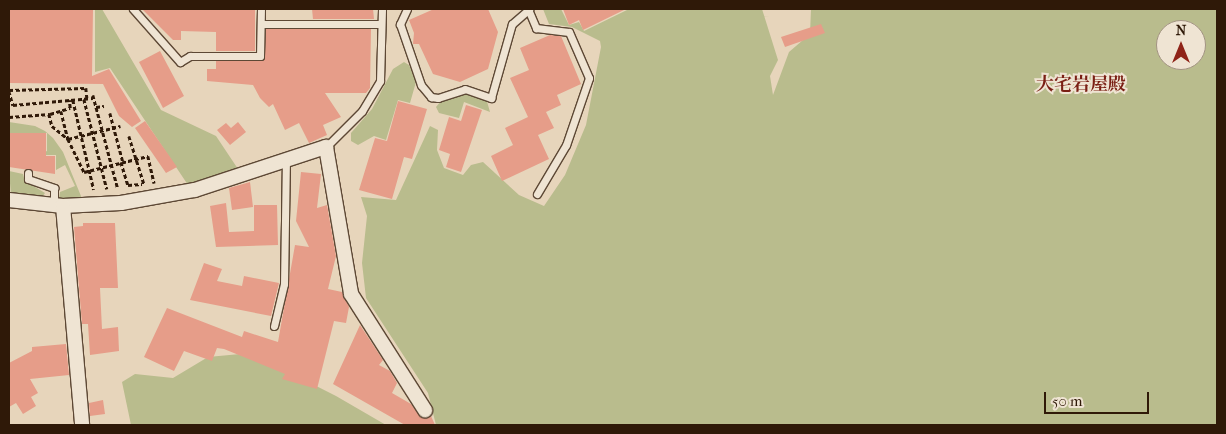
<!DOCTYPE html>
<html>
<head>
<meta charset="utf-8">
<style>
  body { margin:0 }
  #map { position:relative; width:1226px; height:434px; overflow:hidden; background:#e7d5bb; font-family:"IM FELL French Canon","Noto Serif JP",serif }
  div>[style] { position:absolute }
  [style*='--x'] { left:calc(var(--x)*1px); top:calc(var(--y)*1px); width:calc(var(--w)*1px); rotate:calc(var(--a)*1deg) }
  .green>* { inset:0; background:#b9bc8d }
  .building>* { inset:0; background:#e69d89 }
  .path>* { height:2.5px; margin-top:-1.25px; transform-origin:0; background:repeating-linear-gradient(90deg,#2f1908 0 4px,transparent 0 6.5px) }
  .roads { filter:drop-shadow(1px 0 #5d4835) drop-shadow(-1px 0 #5d4835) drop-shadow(0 1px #5d4835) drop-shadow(0 -1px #5d4835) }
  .service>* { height:7px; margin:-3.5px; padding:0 3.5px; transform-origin:3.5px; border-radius:3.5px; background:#efe4d3 }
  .minor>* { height:14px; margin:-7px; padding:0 7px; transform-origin:7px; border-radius:7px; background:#efe4d3 }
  span { translate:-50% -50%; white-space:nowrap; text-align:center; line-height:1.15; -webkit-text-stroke:4px #efe4d3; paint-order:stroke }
  .neighbourhood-label { font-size:18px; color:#7a1f14; font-weight:700 }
  .frame { position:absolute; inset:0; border:10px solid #2f1908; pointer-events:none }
  .north { position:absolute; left:1156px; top:20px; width:50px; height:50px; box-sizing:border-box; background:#efe4d3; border:1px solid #a29382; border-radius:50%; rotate:0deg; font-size:14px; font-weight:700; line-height:20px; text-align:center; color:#2f1908 }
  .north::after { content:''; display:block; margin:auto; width:18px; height:22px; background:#8f2418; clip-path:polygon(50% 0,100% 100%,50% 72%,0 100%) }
  .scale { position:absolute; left:1044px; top:392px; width:105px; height:22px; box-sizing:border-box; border:2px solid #2f1908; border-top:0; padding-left:6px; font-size:15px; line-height:18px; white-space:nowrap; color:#2f1908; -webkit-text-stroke:4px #efe4d3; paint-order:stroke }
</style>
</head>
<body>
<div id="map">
  <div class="green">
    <div style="clip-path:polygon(102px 9px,161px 110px,216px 136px,238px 169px,188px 185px,110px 68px,95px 72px,95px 10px)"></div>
    <div style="clip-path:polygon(evenodd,543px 9px,561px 9px,569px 25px,579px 22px,584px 31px,629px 9px,762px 9px,778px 60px,770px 76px,773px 95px,789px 52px,810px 34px,811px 9px,1217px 9px,1217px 425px,436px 425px,428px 393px,366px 298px,362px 263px,367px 216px,361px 197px,396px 200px,430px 126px,438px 130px,437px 150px,444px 168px,463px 175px,471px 165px,483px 162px,519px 195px,544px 206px,565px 175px,586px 125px,601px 47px,600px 41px,572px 27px,549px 24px,543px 9px,1166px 30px,1196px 30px,1196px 60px,1166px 60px,1166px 30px)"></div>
    <div style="clip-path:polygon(404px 62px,409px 65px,416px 82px,410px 103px,398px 100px,386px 140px,374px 136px,358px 145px,351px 141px,351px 133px,372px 109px,393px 69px)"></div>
    <div style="clip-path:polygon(468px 93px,486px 98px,490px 112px,464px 102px,459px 118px,439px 113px,436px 107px,441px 101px)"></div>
    <div style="clip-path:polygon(9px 122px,35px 126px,45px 131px,53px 138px,63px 152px,83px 201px,59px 199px,60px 192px,75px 186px,65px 165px,56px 170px,56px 155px,38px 155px,47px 151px,47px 133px,22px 133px,22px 150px,9px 151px)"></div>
    <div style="clip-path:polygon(9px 171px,23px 174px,25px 181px,45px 193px,42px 197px,11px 195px)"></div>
    <div style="clip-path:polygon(251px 353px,336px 396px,386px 425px,131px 425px,122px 382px,135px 374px,173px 378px,208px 357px)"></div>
  </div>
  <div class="building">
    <div style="clip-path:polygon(9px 9px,93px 9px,92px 76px,109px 69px,141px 121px,132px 127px,119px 116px,103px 84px,9px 83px)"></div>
    <div style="clip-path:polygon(142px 9px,255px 9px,255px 51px,216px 51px,216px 32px,181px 31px,181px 40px,173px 40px)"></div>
    <div style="clip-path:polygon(312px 9px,373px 9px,374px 19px,313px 19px)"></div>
    <div style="clip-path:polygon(434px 9px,488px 9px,498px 32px,488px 69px,460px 82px,433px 74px,419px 44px,413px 44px,414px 33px,409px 20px)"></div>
    <div style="clip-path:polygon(563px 9px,626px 9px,583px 30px,579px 20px,569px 25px)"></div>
    <div style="clip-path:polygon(821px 24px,825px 33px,785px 47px,781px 37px)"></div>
    <div style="clip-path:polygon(266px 29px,371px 29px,370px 88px,366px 93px,325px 93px,341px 117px,323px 125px,327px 135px,309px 143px,299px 123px,285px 130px,273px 104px,269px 107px,260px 98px,253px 85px,207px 81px,207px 69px,216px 69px,216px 61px,263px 60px)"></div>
    <div style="clip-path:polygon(550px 35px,561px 36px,581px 84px,557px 95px,561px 105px,546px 112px,554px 128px,538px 135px,549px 159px,502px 181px,491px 156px,513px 145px,505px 128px,528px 117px,510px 78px,529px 70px,520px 48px)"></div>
    <div style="clip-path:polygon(160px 51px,184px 96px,163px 108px,139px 62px)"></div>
    <div style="clip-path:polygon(398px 101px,427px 109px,412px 159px,404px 157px,392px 199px,359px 190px,375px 138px,387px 141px)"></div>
    <div style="clip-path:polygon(466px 105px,482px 110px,461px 172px,446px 167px,450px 154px,439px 150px,449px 117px,461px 121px)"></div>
    <div style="clip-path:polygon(145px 121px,177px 167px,166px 173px,135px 128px)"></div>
    <div style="clip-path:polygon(238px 122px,246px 132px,230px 145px,217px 130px,226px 123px,231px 128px)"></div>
    <div style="clip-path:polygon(9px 133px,46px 133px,46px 156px,55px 156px,55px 174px,9px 167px)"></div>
    <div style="clip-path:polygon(301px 172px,321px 174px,317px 208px,327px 205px,336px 256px,328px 289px,342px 292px,349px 307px,346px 323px,334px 321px,317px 389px,282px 379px,285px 374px,224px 349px,217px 348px,212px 361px,184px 351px,174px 371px,144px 357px,167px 308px,242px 337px,244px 331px,278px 342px,295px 245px,309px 247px,296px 221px)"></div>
    <div style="clip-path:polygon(250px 182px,253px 207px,232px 210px,229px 188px)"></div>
    <div style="clip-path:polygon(226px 203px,229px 232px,254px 231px,254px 205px,277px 205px,278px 245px,216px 247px,210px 206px)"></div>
    <div style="clip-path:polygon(83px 223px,115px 223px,118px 288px,100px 288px,102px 329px,118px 327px,119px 351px,90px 355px,88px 324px,82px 324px,74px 227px,83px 226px)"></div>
    <div style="clip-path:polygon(204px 263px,222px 269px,217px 281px,242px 286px,244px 276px,279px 283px,271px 316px,190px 300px)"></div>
    <div style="clip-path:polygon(360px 325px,383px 360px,379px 365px,390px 371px,397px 383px,392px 393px,411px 404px,421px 417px,431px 416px,435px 425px,405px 425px,333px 384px)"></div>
    <div style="clip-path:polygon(66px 344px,69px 375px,30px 379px,38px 393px,31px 397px,36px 406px,23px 414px,16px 403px,9px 407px,9px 363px,32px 351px,32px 347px)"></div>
    <div style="clip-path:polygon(103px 400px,105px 414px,90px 416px,89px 403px)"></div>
  </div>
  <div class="path">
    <div style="--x:9;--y:90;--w:77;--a:-1.5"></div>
    <div style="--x:86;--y:88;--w:10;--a:84"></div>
    <div style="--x:9;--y:91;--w:15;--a:74"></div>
    <div style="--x:13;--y:105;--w:80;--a:-5"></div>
    <div style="--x:93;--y:95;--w:97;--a:75.1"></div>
    <div style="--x:84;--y:99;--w:93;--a:75.7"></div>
    <div style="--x:73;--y:100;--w:92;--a:76.9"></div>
    <div style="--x:96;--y:107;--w:8;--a:-7"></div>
    <div style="--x:61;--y:111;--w:29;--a:76"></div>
    <div style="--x:68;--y:139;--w:54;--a:-14"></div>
    <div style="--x:110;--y:113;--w:51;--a:75.1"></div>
    <div style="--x:49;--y:114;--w:12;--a:76"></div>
    <div style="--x:52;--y:126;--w:21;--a:39"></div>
    <div style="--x:68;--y:139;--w:37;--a:64"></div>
    <div style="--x:84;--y:172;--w:66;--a:-14"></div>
    <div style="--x:148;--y:156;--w:28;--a:77"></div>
    <div style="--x:9;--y:117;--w:41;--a:-4.2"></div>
    <div style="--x:50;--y:114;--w:21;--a:-17"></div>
    <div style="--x:70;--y:108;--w:8;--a:-97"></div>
    <div style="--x:129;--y:136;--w:50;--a:72.6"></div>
    <div style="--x:121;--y:162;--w:24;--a:73"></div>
    <div style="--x:128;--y:185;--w:14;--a:-4"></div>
  </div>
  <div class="roads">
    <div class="service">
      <div style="--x:133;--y:9;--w:71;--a:48.4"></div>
      <div style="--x:180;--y:62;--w:12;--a:-31"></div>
      <div style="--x:190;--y:56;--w:70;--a:0"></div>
      <div style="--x:260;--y:56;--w:47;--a:-88.8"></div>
      <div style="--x:407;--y:9;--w:17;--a:115"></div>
      <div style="--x:400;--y:24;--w:65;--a:71"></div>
      <div style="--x:421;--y:85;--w:16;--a:50"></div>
      <div style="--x:431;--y:97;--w:7;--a:8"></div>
      <div style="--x:438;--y:98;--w:28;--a:-18"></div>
      <div style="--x:465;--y:89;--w:28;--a:19"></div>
      <div style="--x:491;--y:98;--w:77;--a:-74.2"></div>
      <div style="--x:512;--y:24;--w:23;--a:-41"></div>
      <div style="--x:528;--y:9;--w:21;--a:67"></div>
      <div style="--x:536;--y:28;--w:33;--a:7"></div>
      <div style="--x:569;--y:32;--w:50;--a:66.5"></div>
      <div style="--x:589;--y:78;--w:71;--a:108.9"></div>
      <div style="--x:566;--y:145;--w:57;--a:120.6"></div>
      <div style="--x:261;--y:24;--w:119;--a:0"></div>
      <div style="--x:326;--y:147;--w:51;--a:-45"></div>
      <div style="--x:362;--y:111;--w:35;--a:-59"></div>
      <div style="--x:380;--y:81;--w:72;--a:-88.4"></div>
      <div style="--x:28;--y:173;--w:6;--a:90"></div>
      <div style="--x:28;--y:179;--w:28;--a:19"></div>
      <div style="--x:54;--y:188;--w:17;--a:90"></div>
      <div style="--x:274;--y:326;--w:43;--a:-76.6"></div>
      <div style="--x:284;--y:284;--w:122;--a:-89.1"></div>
    </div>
    <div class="minor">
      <div style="--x:9;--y:200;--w:54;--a:6.3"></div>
      <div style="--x:63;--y:206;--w:58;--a:-3"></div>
      <div style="--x:121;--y:203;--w:75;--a:-10"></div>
      <div style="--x:195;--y:190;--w:138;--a:-18.2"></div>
      <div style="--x:326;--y:147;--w:149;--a:80.3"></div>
      <div style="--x:351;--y:294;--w:138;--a:57.5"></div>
      <div style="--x:63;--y:206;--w:220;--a:85"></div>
    </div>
  </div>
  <div class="neighbourhood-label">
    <span style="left:1081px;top:85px">大宅岩屋殿</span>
  </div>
  <div class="frame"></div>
  <div class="north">N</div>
  <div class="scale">50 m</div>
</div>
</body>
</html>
